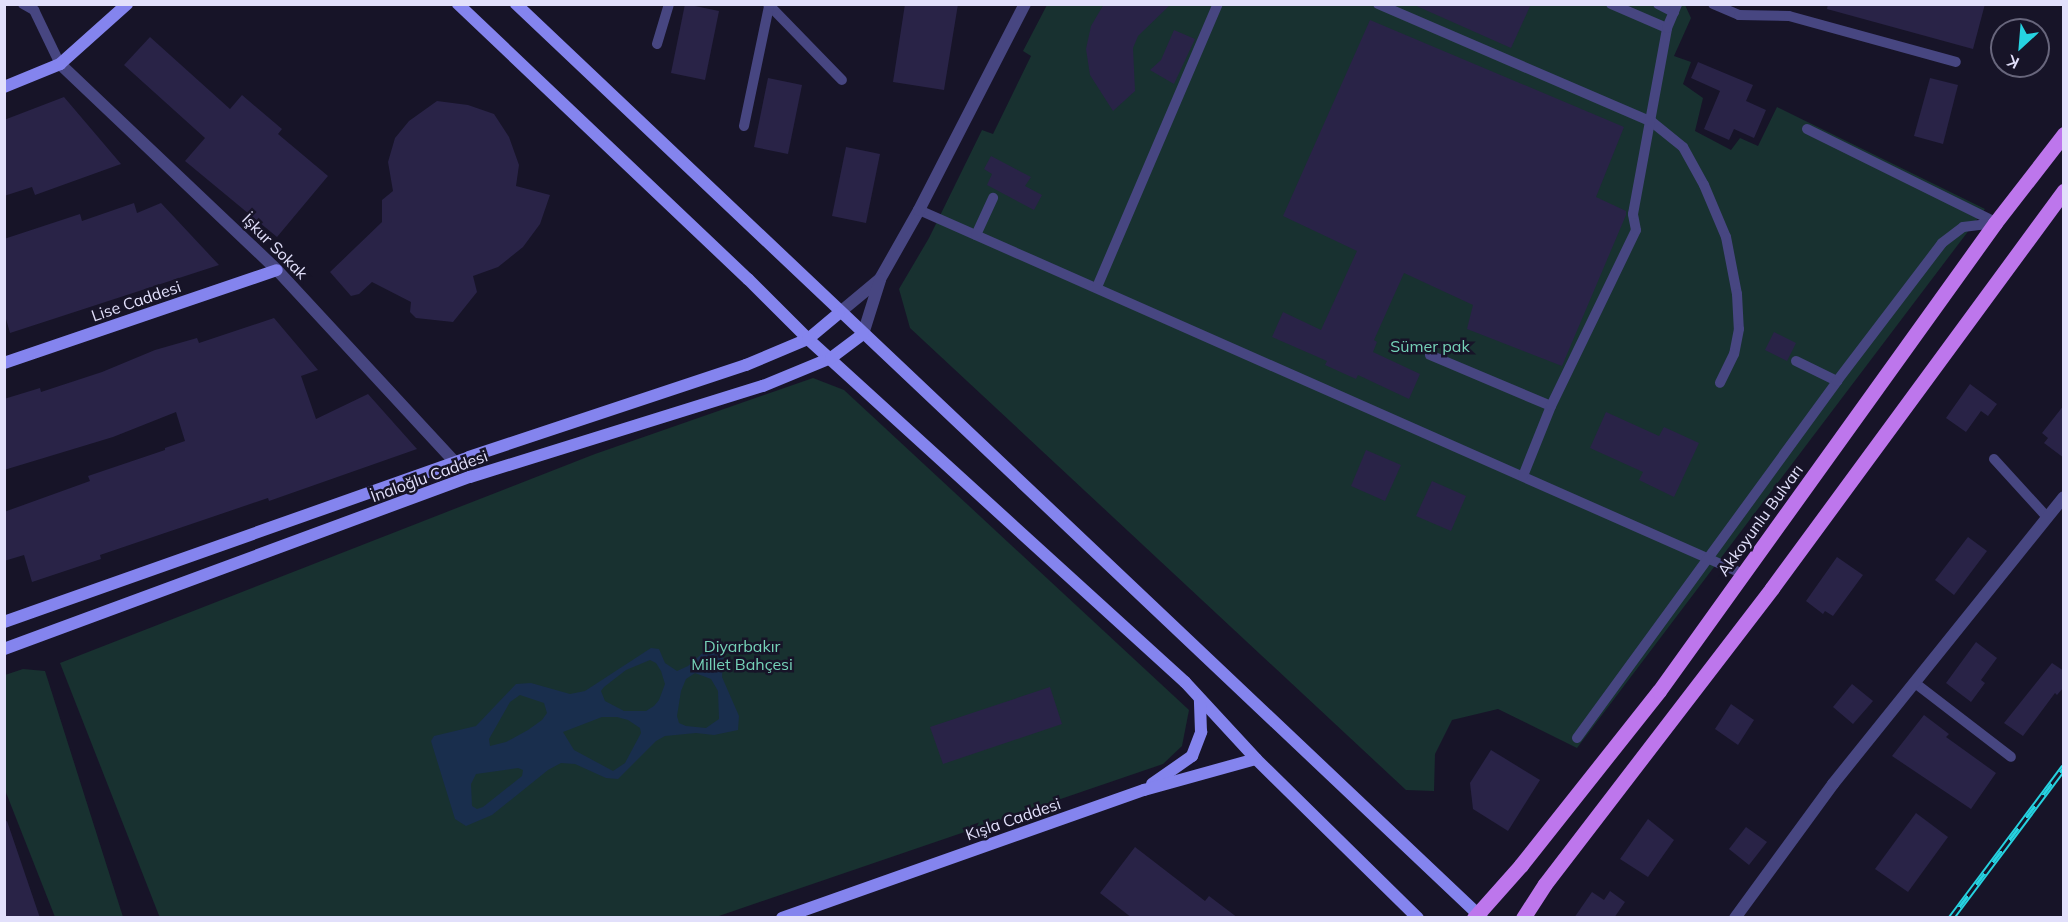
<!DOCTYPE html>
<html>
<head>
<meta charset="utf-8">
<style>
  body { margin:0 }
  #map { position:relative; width:2068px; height:922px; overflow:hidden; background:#171428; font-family:Mulish,sans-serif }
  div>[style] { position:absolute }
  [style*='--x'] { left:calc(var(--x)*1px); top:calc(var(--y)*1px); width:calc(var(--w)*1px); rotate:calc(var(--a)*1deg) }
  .green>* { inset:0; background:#183130 }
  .water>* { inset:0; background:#192e4d }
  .building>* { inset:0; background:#292347 }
  .lane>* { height:10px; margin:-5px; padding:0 5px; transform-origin:5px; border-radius:5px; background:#474681 }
  .street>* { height:12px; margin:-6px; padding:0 6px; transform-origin:6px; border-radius:6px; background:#474681 }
  .secondary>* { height:12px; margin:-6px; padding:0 6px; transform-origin:6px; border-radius:6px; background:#8484ee }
  .primary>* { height:15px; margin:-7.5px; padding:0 7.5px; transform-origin:7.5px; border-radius:7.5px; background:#bd76ec }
  .rail>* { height:7px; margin-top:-3.5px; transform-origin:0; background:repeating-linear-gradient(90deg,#171428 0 14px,#26d2e0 0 28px); box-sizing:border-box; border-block:2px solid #26d2e0 }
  span { translate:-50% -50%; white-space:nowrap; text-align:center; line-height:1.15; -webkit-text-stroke:5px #171428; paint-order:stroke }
  .street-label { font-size:16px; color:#e2e0fb }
  .park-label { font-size:16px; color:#75d2b8 }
  .frame { position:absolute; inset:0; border:6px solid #e2e0fb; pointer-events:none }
  .north { position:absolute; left:1990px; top:18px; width:60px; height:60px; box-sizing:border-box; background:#171428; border:2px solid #68667c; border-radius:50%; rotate:206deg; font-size:16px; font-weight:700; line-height:24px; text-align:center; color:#e2e0fb }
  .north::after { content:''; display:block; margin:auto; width:21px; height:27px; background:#26d2e0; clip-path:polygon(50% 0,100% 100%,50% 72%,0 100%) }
</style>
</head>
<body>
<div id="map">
  <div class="green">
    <div style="clip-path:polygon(1047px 5px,1685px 5px,1691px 18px,1674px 56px,1691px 62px,1683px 84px,1703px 98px,1695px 131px,1731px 150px,1740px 138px,1758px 146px,1777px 107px,1985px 209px,1577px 748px,1498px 709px,1452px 720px,1435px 754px,1434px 791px,1406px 790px,910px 328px,899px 289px,929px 238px,982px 130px,993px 134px,1031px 56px,1023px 51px)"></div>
    <div style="clip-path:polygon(813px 378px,844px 390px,1189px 710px,1182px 746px,1163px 764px,716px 917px,160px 918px,60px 663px,595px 454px)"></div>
    <div style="clip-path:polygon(23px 669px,45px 671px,123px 917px,55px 917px,5px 790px,5px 675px)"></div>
  </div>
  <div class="water">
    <div style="clip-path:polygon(evenodd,716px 641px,722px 643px,724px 649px,722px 677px,739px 716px,738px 730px,714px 735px,696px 733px,665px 736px,656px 741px,618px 779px,606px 778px,575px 764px,561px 763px,548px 770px,492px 815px,466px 826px,455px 819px,431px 741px,434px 736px,476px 726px,516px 684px,531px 683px,570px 694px,585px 691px,651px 648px,659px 649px,665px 663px,677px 671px,688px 666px,716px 641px,650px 660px,656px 663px,661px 671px,665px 684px,659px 700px,654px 706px,646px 711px,624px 711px,605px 701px,601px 691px,604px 687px,626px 670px,650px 660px,716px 641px,695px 673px,711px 679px,718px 691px,719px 719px,706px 728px,686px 726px,679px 723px,677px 716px,681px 691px,686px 679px,695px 673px,716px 641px,520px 695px,544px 703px,547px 713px,542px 720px,528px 730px,506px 742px,490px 746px,489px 739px,510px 702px,520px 695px,716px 641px,602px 717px,617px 717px,628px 720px,640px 728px,641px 733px,625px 763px,613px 771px,574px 750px,563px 732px,602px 717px,716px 641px,518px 768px,523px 770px,522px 776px,483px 807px,477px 809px,472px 806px,471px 784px,476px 774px,518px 768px)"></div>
  </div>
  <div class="building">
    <div style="clip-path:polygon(685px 4px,719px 11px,705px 80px,671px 73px)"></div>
    <div style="clip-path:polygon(905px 4px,958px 4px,944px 90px,893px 82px)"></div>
    <div style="clip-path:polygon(1104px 4px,1171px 4px,1138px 36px,1133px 48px,1135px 91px,1113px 111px,1090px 75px,1086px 49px,1091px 26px)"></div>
    <div style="clip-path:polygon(1412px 4px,1531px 4px,1511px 48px)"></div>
    <div style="clip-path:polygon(1828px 4px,1985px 4px,1973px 49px,1827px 9px)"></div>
    <div style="clip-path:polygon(1370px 20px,1624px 127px,1596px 197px,1626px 211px,1626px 215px,1562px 366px,1467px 329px,1473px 305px,1404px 273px,1374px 340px,1377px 342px,1373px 352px,1420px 374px,1409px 399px,1358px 375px,1356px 379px,1325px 365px,1327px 361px,1272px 337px,1283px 312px,1321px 330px,1357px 251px,1283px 216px)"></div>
    <div style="clip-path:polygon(1174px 30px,1195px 39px,1174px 84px,1150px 70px,1161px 60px)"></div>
    <div style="clip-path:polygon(150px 37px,230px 109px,242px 95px,282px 129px,278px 134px,328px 176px,277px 237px,185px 161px,205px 138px,124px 65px)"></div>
    <div style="clip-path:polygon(1698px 62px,1753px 85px,1746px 101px,1766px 110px,1754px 138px,1734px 129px,1729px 140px,1704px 129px,1720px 91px,1691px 78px)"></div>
    <div style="clip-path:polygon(768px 78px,802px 85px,788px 154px,754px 147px)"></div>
    <div style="clip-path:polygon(1930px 78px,1958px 85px,1943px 144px,1914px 136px)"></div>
    <div style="clip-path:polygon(64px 97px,121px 164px,35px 195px,32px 187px,4px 196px,4px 120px)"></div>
    <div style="clip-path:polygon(437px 101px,468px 105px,494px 114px,509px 137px,519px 165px,516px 186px,550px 195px,540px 224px,523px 247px,498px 267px,473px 276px,477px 292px,453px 322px,416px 318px,410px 312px,411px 302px,372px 282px,359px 294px,351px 296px,330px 272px,382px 222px,382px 200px,393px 191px,388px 162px,395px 138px,409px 121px)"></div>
    <div style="clip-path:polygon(846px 147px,880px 154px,866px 223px,832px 216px)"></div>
    <div style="clip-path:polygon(991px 156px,1031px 177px,1025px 186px,1042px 195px,1034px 210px,987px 185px,992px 174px,984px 169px)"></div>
    <div style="clip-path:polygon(134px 203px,137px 213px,161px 203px,219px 265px,10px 333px,4px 312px,4px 239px,80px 214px,82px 221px)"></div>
    <div style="clip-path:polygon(274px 318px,318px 370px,301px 376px,316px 419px,368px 394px,417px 449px,269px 501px,268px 498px,100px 555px,101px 559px,32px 582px,24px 555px,4px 561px,4px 512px,90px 481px,88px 476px,165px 450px,165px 448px,185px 441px,176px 412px,113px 437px,4px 470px,4px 399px,40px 388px,41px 392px,102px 372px,155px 350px,197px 338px,199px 343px)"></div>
    <div style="clip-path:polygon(1774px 332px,1796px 343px,1787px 361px,1765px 350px)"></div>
    <div style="clip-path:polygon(1970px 384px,1997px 404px,1988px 416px,1981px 411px,1966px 432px,1946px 418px)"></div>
    <div style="clip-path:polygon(2064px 405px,2064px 458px,2044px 443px,2048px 438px,2042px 433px)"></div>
    <div style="clip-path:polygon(1606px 412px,1659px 436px,1664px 427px,1699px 443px,1674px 497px,1639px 480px,1643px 472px,1590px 448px)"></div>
    <div style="clip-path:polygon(1366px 450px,1401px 465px,1385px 501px,1351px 486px)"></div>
    <div style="clip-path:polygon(1432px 481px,1466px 496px,1451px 531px,1416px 516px)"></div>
    <div style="clip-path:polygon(1968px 537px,1987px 551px,1954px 595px,1935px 580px)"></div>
    <div style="clip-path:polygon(1837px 557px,1863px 575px,1833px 616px,1825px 611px,1823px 614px,1806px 601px)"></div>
    <div style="clip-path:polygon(1976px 642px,1997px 658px,1981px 680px,1985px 683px,1971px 702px,1946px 683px)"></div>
    <div style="clip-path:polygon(2052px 663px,2064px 671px,2064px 687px,2057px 695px,2055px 693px,2023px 736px,2004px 723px)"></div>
    <div style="clip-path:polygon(1852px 684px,1873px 701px,1853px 724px,1833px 707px)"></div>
    <div style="clip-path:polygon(1050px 687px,1062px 724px,943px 764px,930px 727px)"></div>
    <div style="clip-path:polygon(1731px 704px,1754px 720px,1738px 745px,1715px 729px)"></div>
    <div style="clip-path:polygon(1924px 715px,1949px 734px,1946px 737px,1996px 773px,1971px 809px,1892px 756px)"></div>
    <div style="clip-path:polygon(1491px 750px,1540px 780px,1508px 831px,1473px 809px,1470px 783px)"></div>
    <div style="clip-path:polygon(1916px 813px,1948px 837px,1908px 892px,1875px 869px)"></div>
    <div style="clip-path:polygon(1648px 819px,1674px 840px,1648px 877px,1620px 859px)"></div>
    <div style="clip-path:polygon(7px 821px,40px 918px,4px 918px,4px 822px)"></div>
    <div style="clip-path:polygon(1746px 827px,1767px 842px,1749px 865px,1729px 849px)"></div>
    <div style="clip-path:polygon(1135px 847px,1205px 901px,1209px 896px,1238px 918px,1132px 918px,1100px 893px)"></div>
    <div style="clip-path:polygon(1610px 891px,1625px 902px,1614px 918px,1574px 918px,1592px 892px,1604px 900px)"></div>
  </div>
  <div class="lane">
    <div style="--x:23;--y:4;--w:13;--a:29"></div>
    <div style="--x:34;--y:10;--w:60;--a:64.3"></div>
    <div style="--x:768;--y:4;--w:106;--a:45.8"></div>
    <div style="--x:1378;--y:4;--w:298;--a:23.3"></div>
    <div style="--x:1652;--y:122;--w:40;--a:39"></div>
    <div style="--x:1683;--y:147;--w:43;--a:61.1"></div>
    <div style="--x:1704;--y:185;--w:56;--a:67.1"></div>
    <div style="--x:1726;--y:237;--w:58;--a:79.1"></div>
    <div style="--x:1737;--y:294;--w:35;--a:87"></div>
    <div style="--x:1739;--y:329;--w:25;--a:101"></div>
    <div style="--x:1734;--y:354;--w:32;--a:116"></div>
    <div style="--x:1611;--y:4;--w:61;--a:23.2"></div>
    <div style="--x:1658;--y:4;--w:18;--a:27"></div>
    <div style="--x:1713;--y:4;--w:28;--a:23"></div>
    <div style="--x:1739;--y:15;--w:50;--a:1.1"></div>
    <div style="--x:1789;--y:16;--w:173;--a:15.4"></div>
    <div style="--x:657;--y:44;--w:42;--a:-73.3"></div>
    <div style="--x:744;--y:126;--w:123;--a:-78.2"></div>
    <div style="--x:1807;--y:129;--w:210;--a:26.3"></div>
    <div style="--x:919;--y:210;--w:901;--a:23.83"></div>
    <div style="--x:976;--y:235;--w:41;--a:-65.3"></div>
    <div style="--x:1097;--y:287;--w:308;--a:-66.9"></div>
    <div style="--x:1430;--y:355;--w:131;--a:22.9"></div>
    <div style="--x:1796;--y:361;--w:46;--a:26"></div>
    <div style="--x:1994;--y:459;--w:79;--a:47.6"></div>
    <div style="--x:1523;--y:476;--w:75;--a:-68.2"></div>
    <div style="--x:1551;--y:406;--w:195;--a:-64.2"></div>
    <div style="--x:1636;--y:230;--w:16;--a:-101"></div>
    <div style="--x:1633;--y:214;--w:189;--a:-79.6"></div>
    <div style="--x:1667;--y:28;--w:26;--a:-67"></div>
    <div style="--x:1915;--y:683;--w:121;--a:37.6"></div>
    <div style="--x:1577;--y:738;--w:442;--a:-53.9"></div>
    <div style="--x:1837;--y:381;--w:173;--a:-52.7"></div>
    <div style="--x:1942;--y:243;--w:26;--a:-37"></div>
    <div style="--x:1963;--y:227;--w:32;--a:-7"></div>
  </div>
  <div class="street">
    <div style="--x:60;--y:64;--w:299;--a:43.5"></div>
    <div style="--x:277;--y:270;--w:262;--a:47.2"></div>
    <div style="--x:839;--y:313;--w:53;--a:-39.7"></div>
    <div style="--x:880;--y:279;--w:79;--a:-60.5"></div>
    <div style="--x:919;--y:210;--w:232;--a:-62.8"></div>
    <div style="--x:863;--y:334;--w:57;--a:-72.5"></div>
    <div style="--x:1735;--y:918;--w:166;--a:-53.8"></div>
    <div style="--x:1833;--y:784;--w:368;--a:-51.2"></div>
  </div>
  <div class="secondary">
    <div style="--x:458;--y:4;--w:400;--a:43.5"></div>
    <div style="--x:748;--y:279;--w:85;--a:45"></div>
    <div style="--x:808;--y:339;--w:510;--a:42.3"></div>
    <div style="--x:1185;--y:682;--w:105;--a:47.3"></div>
    <div style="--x:1256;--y:759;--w:227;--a:44.5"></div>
    <div style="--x:516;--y:4;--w:1330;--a:43.42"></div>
    <div style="--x:4;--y:87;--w:61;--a:-22.3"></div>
    <div style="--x:60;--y:64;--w:90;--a:-41.8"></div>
    <div style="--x:4;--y:363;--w:288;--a:-18.8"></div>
    <div style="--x:4;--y:622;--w:493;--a:-19.5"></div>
    <div style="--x:469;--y:457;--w:292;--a:-18.4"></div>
    <div style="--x:746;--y:365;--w:67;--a:-22.8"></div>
    <div style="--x:808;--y:339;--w:40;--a:-40"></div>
    <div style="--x:4;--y:649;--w:497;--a:-20.3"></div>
    <div style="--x:470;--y:477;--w:307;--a:-17.3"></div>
    <div style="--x:763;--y:386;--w:74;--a:-22.4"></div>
    <div style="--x:831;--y:358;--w:40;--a:-37"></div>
    <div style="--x:1152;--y:784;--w:49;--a:-35"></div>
    <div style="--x:1192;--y:756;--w:26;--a:-69"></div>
    <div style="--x:1201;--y:732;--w:32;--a:-92"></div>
    <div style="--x:782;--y:918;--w:384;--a:-19.5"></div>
    <div style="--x:1144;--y:790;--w:116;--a:-15.5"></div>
  </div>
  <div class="primary">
    <div style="--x:1474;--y:918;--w:71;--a:-48.4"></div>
    <div style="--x:1521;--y:865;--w:222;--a:-51.6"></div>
    <div style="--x:1659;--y:691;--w:576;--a:-54.32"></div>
    <div style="--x:1995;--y:223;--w:113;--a:-52.2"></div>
    <div style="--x:1523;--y:918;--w:40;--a:-57.1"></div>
    <div style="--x:1545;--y:884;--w:373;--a:-52.5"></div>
    <div style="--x:1772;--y:588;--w:493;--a:-53.7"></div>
  </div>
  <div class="rail">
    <div style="--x:1951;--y:918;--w:189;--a:-53.2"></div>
  </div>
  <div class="street-label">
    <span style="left:275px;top:246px;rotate:45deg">İşkur Sokak</span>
    <span style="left:136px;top:301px;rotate:-19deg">Lise Caddesi</span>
    <span style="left:429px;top:476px;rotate:-20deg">İnaloğlu Caddesi</span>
    <span style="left:1760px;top:520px;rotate:-54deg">Akkoyunlu Bulvarı</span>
    <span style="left:1013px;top:819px;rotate:-19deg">Kışla Caddesi</span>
  </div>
  <div class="park-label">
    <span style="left:1430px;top:346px">Sümer pak</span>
    <span style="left:742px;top:655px">Diyarbakır<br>Millet Bahçesi</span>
  </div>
  <div class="frame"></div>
  <div class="north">K</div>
</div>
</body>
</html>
